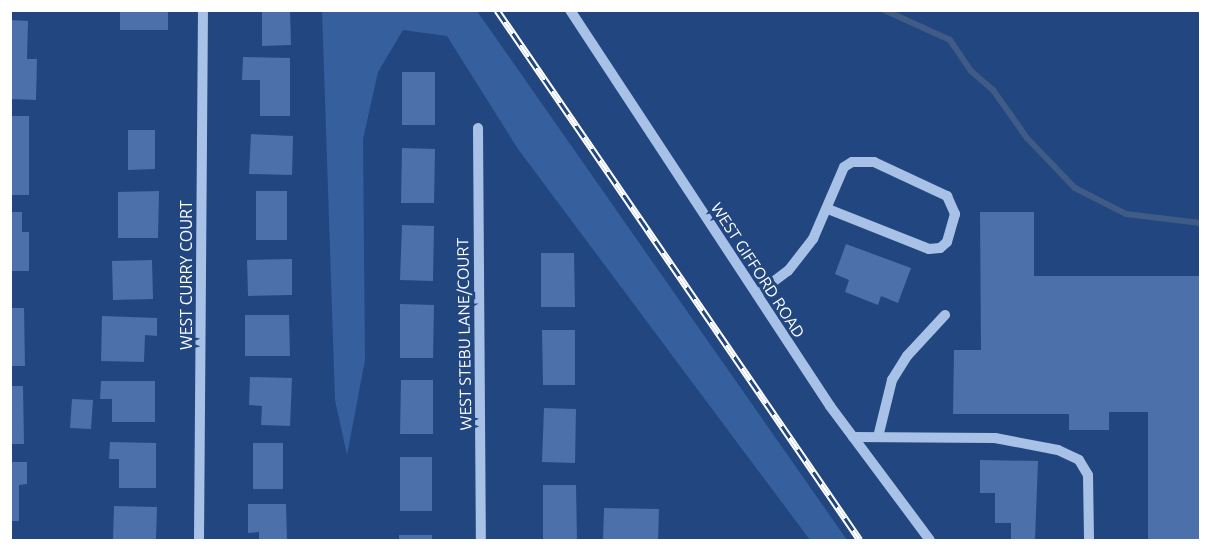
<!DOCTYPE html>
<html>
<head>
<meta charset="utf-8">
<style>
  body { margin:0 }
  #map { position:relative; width:1211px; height:551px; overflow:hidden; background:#224680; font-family:Ubuntu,sans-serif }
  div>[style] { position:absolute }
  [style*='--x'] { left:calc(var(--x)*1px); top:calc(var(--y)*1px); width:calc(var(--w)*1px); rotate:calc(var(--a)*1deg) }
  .green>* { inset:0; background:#365f9e }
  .stream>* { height:6px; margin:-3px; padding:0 3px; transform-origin:3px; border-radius:3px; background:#405b85 }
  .building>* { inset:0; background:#4b70aa }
  .minor>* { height:10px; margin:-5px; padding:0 5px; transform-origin:5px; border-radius:5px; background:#a8c1e7 }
  .rail>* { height:7px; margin-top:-3.5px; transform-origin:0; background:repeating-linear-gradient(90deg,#224680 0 14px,#fff 0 28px); box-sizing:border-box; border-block:2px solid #fff }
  span { translate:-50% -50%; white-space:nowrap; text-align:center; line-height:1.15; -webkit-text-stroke:6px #224680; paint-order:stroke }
  .street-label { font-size:16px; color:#fff }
  .frame { position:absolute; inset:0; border:12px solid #fff; pointer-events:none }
</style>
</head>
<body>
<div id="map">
  <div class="green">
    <div style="clip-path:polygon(322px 11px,477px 11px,847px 540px,810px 540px,518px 149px,447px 36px,403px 30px,378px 72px,363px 139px,365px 360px,347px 455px,335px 400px)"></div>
  </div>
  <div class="stream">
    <div style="--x:884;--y:10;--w:72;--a:24.4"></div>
    <div style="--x:950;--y:40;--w:37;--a:56"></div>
    <div style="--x:971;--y:71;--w:29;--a:41"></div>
    <div style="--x:993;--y:90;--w:59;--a:54.7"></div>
    <div style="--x:1027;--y:138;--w:69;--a:46.2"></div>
    <div style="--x:1075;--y:188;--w:57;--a:27"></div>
    <div style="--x:1126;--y:214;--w:75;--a:6.9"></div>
  </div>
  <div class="building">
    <div style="clip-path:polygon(120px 10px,168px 10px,168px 30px,120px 30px)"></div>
    <div style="clip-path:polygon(262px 10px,290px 10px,291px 45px,262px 46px)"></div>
    <div style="clip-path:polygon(10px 20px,28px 21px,27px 59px,37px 59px,36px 100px,10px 99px)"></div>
    <div style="clip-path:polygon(243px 57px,290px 58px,290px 116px,260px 116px,260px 80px,242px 80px)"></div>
    <div style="clip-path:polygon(402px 72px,435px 72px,435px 125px,402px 125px)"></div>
    <div style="clip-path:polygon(10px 116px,29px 116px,29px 195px,10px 195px)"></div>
    <div style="clip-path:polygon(128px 130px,155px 130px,155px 169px,128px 170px)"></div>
    <div style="clip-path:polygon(251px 134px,293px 136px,292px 175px,249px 174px)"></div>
    <div style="clip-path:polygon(402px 148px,435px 149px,434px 203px,401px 203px)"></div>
    <div style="clip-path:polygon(159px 191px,158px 238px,118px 238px,118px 192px)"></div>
    <div style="clip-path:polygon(256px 191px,287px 191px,287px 240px,256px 240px)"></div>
    <div style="clip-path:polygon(10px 212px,22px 212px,22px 232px,29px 232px,29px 271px,10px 271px)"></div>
    <div style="clip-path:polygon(980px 212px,1034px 212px,1034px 276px,1200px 276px,1200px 540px,1148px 540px,1148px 412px,1109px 412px,1109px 430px,1069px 430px,1069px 414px,953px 414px,954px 350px,981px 350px)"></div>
    <div style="clip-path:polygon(402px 225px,434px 226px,433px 281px,400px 280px)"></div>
    <div style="clip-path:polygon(846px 244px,911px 268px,898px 303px,881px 296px,878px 305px,845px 292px,849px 280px,835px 274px)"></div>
    <div style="clip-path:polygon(541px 253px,574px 253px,575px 307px,541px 307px)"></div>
    <div style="clip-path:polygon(292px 259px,292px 295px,248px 296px,247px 260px)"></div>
    <div style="clip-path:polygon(152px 260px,153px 299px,113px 300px,112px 261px)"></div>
    <div style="clip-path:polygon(400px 304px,434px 305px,433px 358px,400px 358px)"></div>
    <div style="clip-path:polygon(10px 308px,24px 308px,25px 366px,10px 366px)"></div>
    <div style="clip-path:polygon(245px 315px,289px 315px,290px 356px,245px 356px)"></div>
    <div style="clip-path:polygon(102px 316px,157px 318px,157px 336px,145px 335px,144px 362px,101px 361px)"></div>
    <div style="clip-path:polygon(542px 330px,575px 330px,575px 385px,543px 385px)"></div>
    <div style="clip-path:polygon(250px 377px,292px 378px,290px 426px,261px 425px,262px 406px,249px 405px)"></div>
    <div style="clip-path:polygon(401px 380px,433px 380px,433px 434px,400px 434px)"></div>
    <div style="clip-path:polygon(101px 381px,155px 381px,155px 422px,112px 422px,112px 399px,100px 399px)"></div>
    <div style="clip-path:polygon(10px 386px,23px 386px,24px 444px,10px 444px)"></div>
    <div style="clip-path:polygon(72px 399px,93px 400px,91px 429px,70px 428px)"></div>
    <div style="clip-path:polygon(544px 408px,576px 409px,575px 463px,542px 462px)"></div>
    <div style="clip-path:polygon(110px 442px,156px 443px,156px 488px,119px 488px,119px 459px,109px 459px)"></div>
    <div style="clip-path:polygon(253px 443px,283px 443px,283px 489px,253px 489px)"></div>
    <div style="clip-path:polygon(400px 457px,432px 457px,432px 511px,400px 511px)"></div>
    <div style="clip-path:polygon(980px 460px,1038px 461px,1035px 540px,1011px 540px,1011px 523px,995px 523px,995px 493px,980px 493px)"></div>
    <div style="clip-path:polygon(10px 462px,27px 462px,27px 484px,19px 485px,19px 521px,10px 521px)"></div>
    <div style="clip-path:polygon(543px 485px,576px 485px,577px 540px,543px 540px)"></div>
    <div style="clip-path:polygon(248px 504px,286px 504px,287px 540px,259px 540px,259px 532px,248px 533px)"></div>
    <div style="clip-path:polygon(114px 506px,157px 507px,156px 540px,113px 540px)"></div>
    <div style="clip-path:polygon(604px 508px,659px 509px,658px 540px,603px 540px)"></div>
    <div style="clip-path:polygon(399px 535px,432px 535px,432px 540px,399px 540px)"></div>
  </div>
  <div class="minor">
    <div style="--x:570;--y:10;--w:474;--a:56.7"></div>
    <div style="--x:830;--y:406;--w:167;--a:53.3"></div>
    <div style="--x:478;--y:128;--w:412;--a:89.6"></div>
    <div style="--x:757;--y:294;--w:39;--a:-37"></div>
    <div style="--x:788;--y:271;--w:41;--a:-52"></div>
    <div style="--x:813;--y:239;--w:78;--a:-66.7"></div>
    <div style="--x:844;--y:167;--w:9;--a:-32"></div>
    <div style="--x:852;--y:162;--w:22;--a:0"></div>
    <div style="--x:874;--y:162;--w:81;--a:25"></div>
    <div style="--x:947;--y:196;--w:20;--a:66"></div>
    <div style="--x:955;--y:214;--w:29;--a:106"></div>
    <div style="--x:947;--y:242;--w:9;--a:139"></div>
    <div style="--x:940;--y:248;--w:11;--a:175"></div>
    <div style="--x:929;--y:249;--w:109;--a:-158.4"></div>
    <div style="--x:853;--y:437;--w:142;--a:0.4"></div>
    <div style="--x:995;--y:438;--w:64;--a:10.8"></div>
    <div style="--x:1058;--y:450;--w:23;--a:25"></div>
    <div style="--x:1079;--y:460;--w:17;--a:59"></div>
    <div style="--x:1088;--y:475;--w:65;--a:89.1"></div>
    <div style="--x:878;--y:437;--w:59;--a:-76.2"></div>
    <div style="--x:892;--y:380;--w:28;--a:-58"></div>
    <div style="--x:907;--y:356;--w:56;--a:-47.2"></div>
    <div style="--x:199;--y:540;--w:530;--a:-89.57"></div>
  </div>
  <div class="rail">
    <div style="--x:497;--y:10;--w:642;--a:55.59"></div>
  </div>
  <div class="street-label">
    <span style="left:758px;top:270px;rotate:57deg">WEST GIFFORD ROAD</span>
    <span style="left:186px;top:275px;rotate:-90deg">WEST CURRY COURT</span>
    <span style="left:464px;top:334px;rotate:-91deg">WEST STEBU LANE/COURT</span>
  </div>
  <div class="frame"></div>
</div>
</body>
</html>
